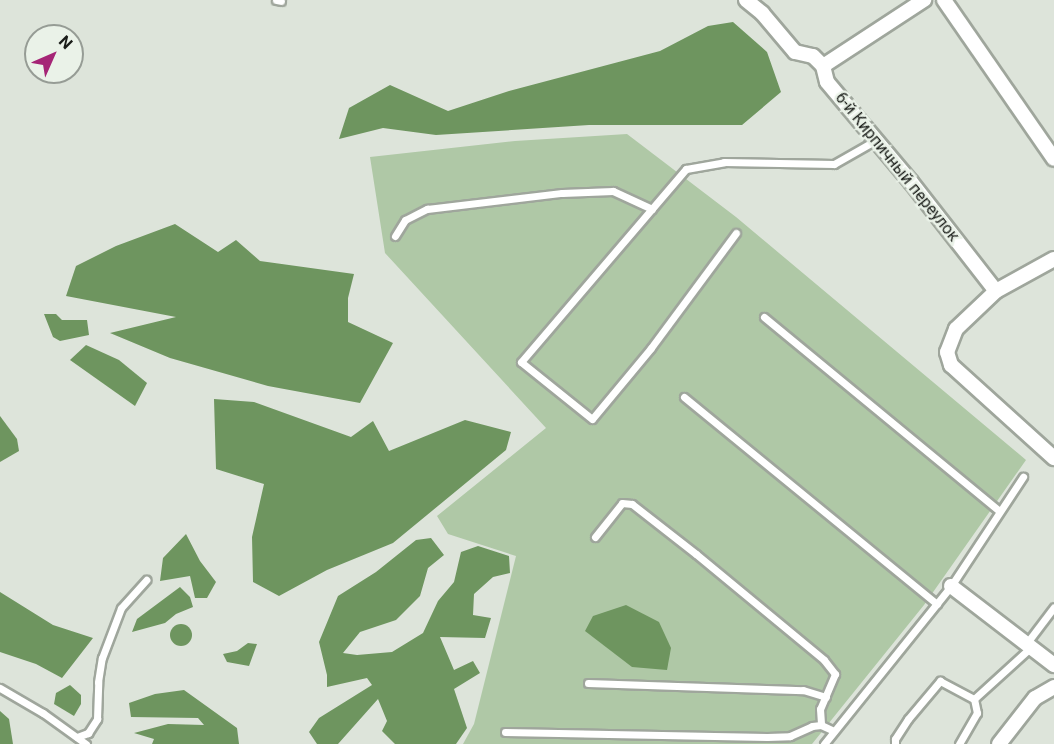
<!DOCTYPE html>
<html>
<head>
<meta charset="utf-8">
<style>
  body { margin:0 }
  #map { position:relative; width:1054px; height:744px; overflow:hidden; background:#dde4da; font-family:Roboto,sans-serif }
  div>[style] { position:absolute }
  [style*='--x'] { left:calc(var(--x)*1px); top:calc(var(--y)*1px); width:calc(var(--w)*1px); rotate:calc(var(--a)*1deg) }
  .green>* { inset:0; background:#afc8a6 }
  .water>* { inset:0; background:#6e955f }
  .round { border-radius:50% }
  .roads { filter:drop-shadow(2px 0 #9fa69c) drop-shadow(-2px 0 #9fa69c) drop-shadow(0 2px #9fa69c) drop-shadow(0 -2px #9fa69c) }
  .service>* { height:7px; margin:-3.5px; padding:0 3.5px; transform-origin:3.5px; border-radius:3.5px; background:#fff }
  .minor>* { height:14px; margin:-7px; padding:0 7px; transform-origin:7px; border-radius:7px; background:#fff }
  span { translate:-50% -50%; white-space:nowrap; text-align:center; line-height:1.15; -webkit-text-stroke:5px #eaf2e8; paint-order:stroke }
  .street-label { font-size:16px; color:#191c18 }
  .north { position:absolute; left:24px; top:24px; width:60px; height:60px; box-sizing:border-box; background:#eaf2e8; border:2px solid #969c95; border-radius:50%; rotate:45deg; font-size:16px; font-weight:700; line-height:24px; text-align:center; color:#191c18 }
  .north::after { content:''; display:block; margin:auto; width:21px; height:27px; background:#a52576; clip-path:polygon(50% 0,100% 100%,50% 72%,0 100%) }
</style>
</head>
<body>
<div id="map">
  <div class="green">
    <div style="clip-path:polygon(627px 134px,736px 217px,1026px 460px,924px 605px,812px 744px,463px 744px,474px 724px,516px 556px,448px 534px,437px 516px,546px 428px,385px 253px,370px 157px,515px 141px)"></div>
  </div>
  <div class="water">
    <div style="clip-path:polygon(733px 22px,767px 52px,781px 92px,742px 125px,589px 125px,436px 135px,383px 128px,339px 139px,349px 108px,390px 85px,448px 111px,509px 91px,660px 51px,708px 26px)"></div>
    <div style="clip-path:polygon(175px 224px,218px 252px,236px 240px,260px 261px,354px 274px,348px 298px,348px 322px,393px 343px,360px 403px,268px 386px,170px 358px,110px 333px,176px 317px,66px 296px,76px 266px,116px 246px)"></div>
    <div style="clip-path:polygon(44px 314px,56px 314px,62px 320px,87px 320px,89px 335px,60px 341px,53px 337px)"></div>
    <div style="clip-path:polygon(86px 345px,119px 360px,147px 383px,135px 406px,70px 360px)"></div>
    <div style="clip-path:polygon(214px 399px,254px 402px,351px 437px,373px 421px,389px 451px,465px 420px,511px 432px,506px 450px,393px 543px,327px 570px,279px 596px,253px 582px,252px 537px,264px 484px,216px 469px)"></div>
    <div style="clip-path:polygon(0 416px,17px 439px,19px 451px,0 462px)"></div>
    <div style="clip-path:polygon(186px 534px,200px 561px,216px 582px,207px 598px,195px 598px,190px 576px,160px 581px,163px 558px)"></div>
    <div style="clip-path:polygon(431px 538px,444px 555px,428px 568px,420px 596px,396px 620px,360px 632px,343px 653px,357px 655px,392px 652px,423px 633px,438px 601px,454px 582px,461px 552px,478px 546px,509px 556px,510px 573px,493px 577px,474px 594px,473px 615px,491px 618px,485px 638px,440px 637px,454px 670px,473px 661px,480px 673px,454px 689px,467px 728px,456px 744px,395px 744px,382px 731px,387px 721px,378px 699px,338px 744px,317px 744px,309px 732px,319px 718px,372px 685px,367px 678px,327px 687px,327px 675px,319px 642px,338px 596px,376px 572px,416px 540px)"></div>
    <div style="clip-path:polygon(180px 587px,190px 597px,193px 607px,176px 614px,165px 623px,132px 632px,137px 619px)"></div>
    <div style="clip-path:polygon(0 592px,53px 625px,93px 638px,62px 678px,36px 664px,0 652px)"></div>
    <div style="clip-path:polygon(626px 605px,659px 622px,671px 648px,667px 670px,632px 667px,585px 631px,593px 616px)"></div>
    <div class="round" style="left:170px;top:624px;width:22px;height:22px"></div>
    <div style="clip-path:polygon(248px 643px,257px 644px,249px 666px,227px 662px,223px 654px,237px 651px)"></div>
    <div style="clip-path:polygon(70px 685px,81px 695px,81px 704px,74px 716px,54px 704px,56px 693px)"></div>
    <div style="clip-path:polygon(184px 690px,237px 728px,239px 744px,152px 744px,154px 739px,134px 733px,168px 724px,204px 725px,198px 718px,131px 717px,129px 703px,155px 694px)"></div>
    <div style="clip-path:polygon(0 711px,9px 719px,13px 744px,0 744px)"></div>
  </div>
  <div class="roads">
    <div class="service">
      <div style="--x:276;--y:0;--w:5;--a:11"></div>
      <div style="--x:736;--y:233;--w:143;--a:126.5"></div>
      <div style="--x:651;--y:348;--w:92;--a:129.7"></div>
      <div style="--x:592;--y:419;--w:91;--a:-141.2"></div>
      <div style="--x:521;--y:362;--w:254;--a:-49.5"></div>
      <div style="--x:686;--y:169;--w:39;--a:-10"></div>
      <div style="--x:724;--y:162;--w:110;--a:1"></div>
      <div style="--x:834;--y:164;--w:48;--a:-29.7"></div>
      <div style="--x:395;--y:236;--w:19;--a:-58"></div>
      <div style="--x:405;--y:220;--w:25;--a:-27"></div>
      <div style="--x:427;--y:209;--w:136;--a:-6.8"></div>
      <div style="--x:562;--y:193;--w:51;--a:-2.2"></div>
      <div style="--x:613;--y:191;--w:43;--a:24.8"></div>
      <div style="--x:764;--y:317;--w:305;--a:39.5"></div>
      <div style="--x:684;--y:397;--w:327;--a:39.3"></div>
      <div style="--x:595;--y:537;--w:43;--a:-51.5"></div>
      <div style="--x:622;--y:503;--w:10;--a:6"></div>
      <div style="--x:632;--y:504;--w:81;--a:38"></div>
      <div style="--x:696;--y:554;--w:166;--a:39.6"></div>
      <div style="--x:824;--y:660;--w:18;--a:52"></div>
      <div style="--x:835;--y:674;--w:38;--a:113"></div>
      <div style="--x:820;--y:709;--w:16;--a:86"></div>
      <div style="--x:821;--y:725;--w:14;--a:25"></div>
      <div style="--x:1026;--y:644;--w:46;--a:-52.9"></div>
      <div style="--x:588;--y:683;--w:215;--a:1.9"></div>
      <div style="--x:803;--y:690;--w:24;--a:17"></div>
      <div style="--x:0;--y:688;--w:50;--a:30.2"></div>
      <div style="--x:43;--y:713;--w:53;--a:35.8"></div>
      <div style="--x:505;--y:732;--w:262;--a:1.1"></div>
      <div style="--x:767;--y:737;--w:23;--a:-2"></div>
      <div style="--x:790;--y:736;--w:24;--a:-24"></div>
      <div style="--x:812;--y:726;--w:9;--a:-6"></div>
      <div style="--x:77;--y:737;--w:12;--a:-20"></div>
      <div style="--x:88;--y:733;--w:17;--a:-57"></div>
      <div style="--x:97;--y:719;--w:37;--a:-88"></div>
      <div style="--x:98;--y:682;--w:24;--a:-81"></div>
      <div style="--x:102;--y:658;--w:53;--a:-69.2"></div>
      <div style="--x:121;--y:608;--w:38;--a:-48"></div>
      <div style="--x:824;--y:744;--w:203;--a:-51.2"></div>
      <div style="--x:951;--y:586;--w:131;--a:-56.6"></div>
      <div style="--x:895;--y:744;--w:5;--a:-90"></div>
      <div style="--x:895;--y:739;--w:24;--a:-57"></div>
      <div style="--x:908;--y:719;--w:50;--a:-49.9"></div>
      <div style="--x:940;--y:681;--w:38;--a:28"></div>
      <div style="--x:974;--y:699;--w:76;--a:-42.3"></div>
      <div style="--x:959;--y:744;--w:36;--a:-60"></div>
      <div style="--x:977;--y:713;--w:14;--a:-102"></div>
    </div>
    <div class="minor">
      <div style="--x:746;--y:0;--w:21;--a:39"></div>
      <div style="--x:762;--y:13;--w:51;--a:49.8"></div>
      <div style="--x:795;--y:52;--w:18;--a:13"></div>
      <div style="--x:813;--y:56;--w:14;--a:45"></div>
      <div style="--x:823;--y:66;--w:16;--a:76"></div>
      <div style="--x:827;--y:82;--w:131;--a:50"></div>
      <div style="--x:911;--y:182;--w:138;--a:52.1"></div>
      <div style="--x:944;--y:0;--w:193;--a:55.3"></div>
      <div style="--x:823;--y:66;--w:121;--a:-33.2"></div>
      <div style="--x:1054;--y:259;--w:66;--a:151.1"></div>
      <div style="--x:996;--y:291;--w:55;--a:136.5"></div>
      <div style="--x:956;--y:329;--w:25;--a:111"></div>
      <div style="--x:947;--y:352;--w:14;--a:73"></div>
      <div style="--x:951;--y:365;--w:139;--a:42.1"></div>
      <div style="--x:951;--y:586;--w:130;--a:37.5"></div>
      <div style="--x:999;--y:744;--w:58;--a:-52"></div>
      <div style="--x:1035;--y:698;--w:22;--a:-30"></div>
    </div>
  </div>
  <div class="street-label">
    <span style="left:897px;top:167px;rotate:51deg">6-й Кирпичный переулок</span>
  </div>
  <div class="north">N</div>
</div>
</body>
</html>
